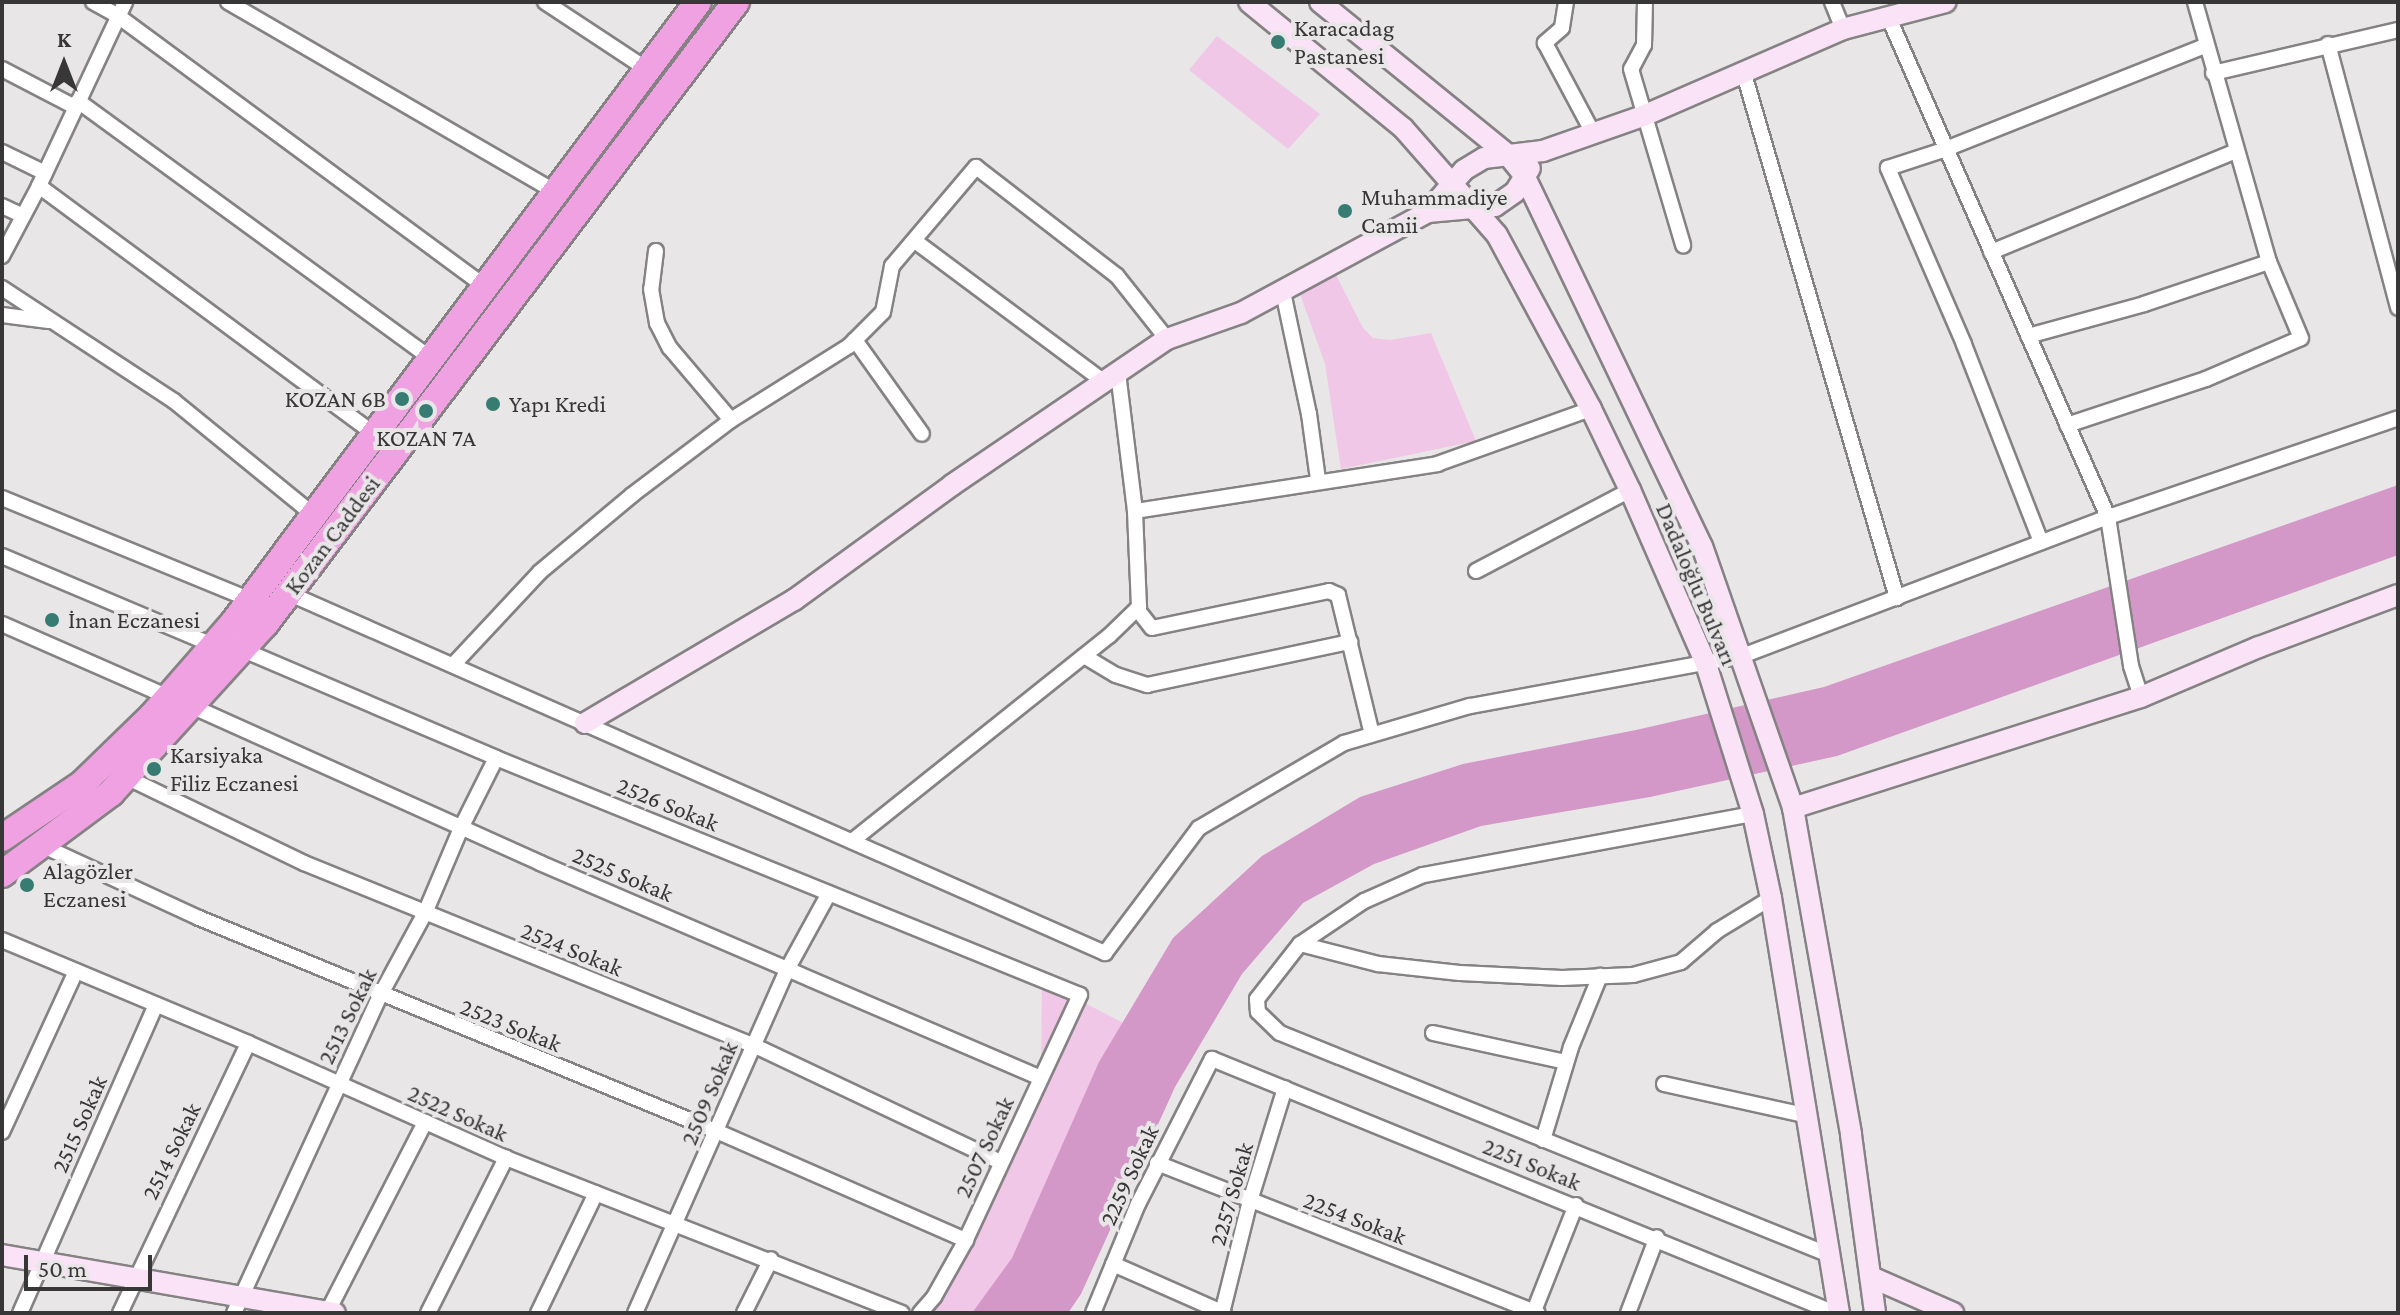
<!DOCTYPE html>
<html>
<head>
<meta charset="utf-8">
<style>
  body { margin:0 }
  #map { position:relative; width:2400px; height:1315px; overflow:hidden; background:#e9e6e8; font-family:"Crimson Pro",serif }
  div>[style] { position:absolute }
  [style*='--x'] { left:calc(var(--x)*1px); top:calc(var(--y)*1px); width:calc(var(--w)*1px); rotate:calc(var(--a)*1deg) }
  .green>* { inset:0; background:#f0c7e7 }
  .water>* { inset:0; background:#d398c7 }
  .roads { filter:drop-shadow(2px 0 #858284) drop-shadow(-2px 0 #858284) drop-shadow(0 2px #858284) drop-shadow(0 -2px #858284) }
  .street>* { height:14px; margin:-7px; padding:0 7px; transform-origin:7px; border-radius:7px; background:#fff }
  .secondary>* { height:20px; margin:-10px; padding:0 10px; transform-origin:10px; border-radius:10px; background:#fae3f6 }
  .highway>* { height:26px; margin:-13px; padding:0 13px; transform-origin:13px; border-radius:13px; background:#f0a1e1 }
  .dots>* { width:22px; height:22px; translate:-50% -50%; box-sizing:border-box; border:4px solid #e9e6e8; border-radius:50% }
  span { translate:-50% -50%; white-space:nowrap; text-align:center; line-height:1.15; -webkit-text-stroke:8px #e9e6e8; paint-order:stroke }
  .poi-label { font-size:24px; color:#383738 }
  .left { translate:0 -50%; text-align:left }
  .right { translate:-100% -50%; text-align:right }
  .street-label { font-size:24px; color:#383738 }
  .frame { position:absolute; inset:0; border:4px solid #383738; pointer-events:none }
  .north { position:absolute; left:24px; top:24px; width:80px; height:80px; -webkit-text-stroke:6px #e9e6e8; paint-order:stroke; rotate:0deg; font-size:22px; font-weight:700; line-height:32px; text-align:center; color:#383738 }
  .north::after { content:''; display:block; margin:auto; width:28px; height:36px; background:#383738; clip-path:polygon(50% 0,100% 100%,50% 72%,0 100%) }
  .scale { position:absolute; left:24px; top:1255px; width:128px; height:36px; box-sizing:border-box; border:4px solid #383738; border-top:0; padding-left:10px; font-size:24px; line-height:28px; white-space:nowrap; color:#383738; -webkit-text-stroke:6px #e9e6e8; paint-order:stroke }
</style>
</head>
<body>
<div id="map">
  <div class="green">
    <div style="clip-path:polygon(1217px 36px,1320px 114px,1288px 149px,1189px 70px)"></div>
    <div style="clip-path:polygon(1335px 273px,1363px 328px,1373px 338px,1390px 340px,1431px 333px,1476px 441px,1341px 469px,1325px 364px,1299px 291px)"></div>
    <div style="clip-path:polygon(1042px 981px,1135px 1029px,983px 1313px,920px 1313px,1041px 1078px)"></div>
  </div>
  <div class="water">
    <div style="clip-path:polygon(2398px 485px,2398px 555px,1837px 756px,1650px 797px,1481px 826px,1374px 864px,1303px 903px,1242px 974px,1175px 1087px,1081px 1294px,1068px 1313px,972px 1313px,1012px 1258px,1099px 1062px,1173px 938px,1262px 856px,1360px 797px,1463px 764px,1636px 730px,1824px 687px)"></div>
  </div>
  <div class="roads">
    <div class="street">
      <div style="--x:93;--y:2;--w:29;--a:29"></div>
      <div style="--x:118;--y:16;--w:457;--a:36.4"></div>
      <div style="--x:228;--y:2;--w:377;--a:30.1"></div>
      <div style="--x:545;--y:2;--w:123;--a:33.4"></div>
      <div style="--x:1566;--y:2;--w:26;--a:99"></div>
      <div style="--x:1562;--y:28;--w:23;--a:139"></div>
      <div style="--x:1545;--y:43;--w:102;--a:61.9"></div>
      <div style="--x:1645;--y:2;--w:43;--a:91.3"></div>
      <div style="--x:1644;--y:45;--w:27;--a:118"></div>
      <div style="--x:1631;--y:69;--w:184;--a:73.5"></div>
      <div style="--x:1832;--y:2;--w:29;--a:68"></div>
      <div style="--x:1888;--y:16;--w:547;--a:66.29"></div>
      <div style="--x:2108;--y:517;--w:151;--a:81.2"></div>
      <div style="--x:2131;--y:666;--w:33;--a:72"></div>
      <div style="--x:2328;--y:44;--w:273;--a:75.1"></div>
      <div style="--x:2;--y:69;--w:82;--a:27.5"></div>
      <div style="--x:2213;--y:73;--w:190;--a:-13.1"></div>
      <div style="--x:1744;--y:74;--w:546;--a:73.72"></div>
      <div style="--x:78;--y:101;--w:438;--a:36.1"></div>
      <div style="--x:2;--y:152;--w:46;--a:26"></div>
      <div style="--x:39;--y:186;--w:419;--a:36.5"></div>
      <div style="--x:2;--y:206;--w:23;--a:25"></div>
      <div style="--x:915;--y:241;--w:236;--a:36.7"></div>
      <div style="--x:656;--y:251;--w:38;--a:97"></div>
      <div style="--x:651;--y:289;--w:35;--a:80"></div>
      <div style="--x:657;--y:323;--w:28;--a:63"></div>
      <div style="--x:670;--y:348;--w:94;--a:49.7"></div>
      <div style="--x:1991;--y:252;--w:265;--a:-22.4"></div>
      <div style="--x:2;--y:256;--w:79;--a:-62.1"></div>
      <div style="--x:39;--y:186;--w:203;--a:-64.9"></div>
      <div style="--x:2;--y:288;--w:206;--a:33.3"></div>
      <div style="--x:174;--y:401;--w:182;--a:39.2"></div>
      <div style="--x:1283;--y:292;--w:125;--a:78"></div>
      <div style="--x:1309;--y:414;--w:67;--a:82.2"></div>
      <div style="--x:2;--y:315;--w:47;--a:7.3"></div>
      <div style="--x:2028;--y:336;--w:120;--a:-15.4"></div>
      <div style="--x:2144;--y:304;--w:132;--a:-18.6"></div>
      <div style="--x:855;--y:340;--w:115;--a:54.5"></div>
      <div style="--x:2067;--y:425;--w:146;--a:-18.3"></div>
      <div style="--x:2206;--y:379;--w:103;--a:-23.3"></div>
      <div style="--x:2301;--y:338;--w:82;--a:-112.8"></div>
      <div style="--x:2269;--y:262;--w:270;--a:-105.9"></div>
      <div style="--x:2;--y:498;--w:269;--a:22.3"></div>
      <div style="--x:1135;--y:511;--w:306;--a:-8.8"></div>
      <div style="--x:1437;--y:464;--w:164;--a:-19.7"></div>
      <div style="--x:2041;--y:542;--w:212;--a:-111.3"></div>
      <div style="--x:1964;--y:344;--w:192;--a:-113.4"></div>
      <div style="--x:1888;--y:168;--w:61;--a:-18.1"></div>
      <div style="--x:1946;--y:149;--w:279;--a:-21.7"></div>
      <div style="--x:2;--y:556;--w:229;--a:22.9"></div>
      <div style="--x:1476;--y:571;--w:174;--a:-27.7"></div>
      <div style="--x:288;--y:593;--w:893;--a:23.78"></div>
      <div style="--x:1105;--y:953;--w:156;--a:-53.1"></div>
      <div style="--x:1199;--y:828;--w:168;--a:-30.4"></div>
      <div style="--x:1344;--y:743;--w:131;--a:-16.4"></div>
      <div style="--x:1470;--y:706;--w:277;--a:-10.4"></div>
      <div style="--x:1742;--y:656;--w:392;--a:-20.8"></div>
      <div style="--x:2108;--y:517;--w:306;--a:-18.8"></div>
      <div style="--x:1137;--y:609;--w:24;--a:52"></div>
      <div style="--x:1152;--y:628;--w:181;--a:-11.8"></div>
      <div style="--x:1329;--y:591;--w:10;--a:24"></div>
      <div style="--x:1338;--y:595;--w:143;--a:76.3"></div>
      <div style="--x:2;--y:624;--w:181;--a:23.7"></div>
      <div style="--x:241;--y:649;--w:277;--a:23.1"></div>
      <div style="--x:496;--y:758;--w:630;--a:22.09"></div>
      <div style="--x:1080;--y:995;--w:270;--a:115"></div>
      <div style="--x:966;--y:1240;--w:65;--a:119.3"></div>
      <div style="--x:934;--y:1297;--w:21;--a:131"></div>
      <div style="--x:1084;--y:656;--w:37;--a:31"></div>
      <div style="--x:1116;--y:675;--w:33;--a:18"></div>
      <div style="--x:1147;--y:685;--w:208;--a:-12"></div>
      <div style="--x:453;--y:665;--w:127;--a:-46.9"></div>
      <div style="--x:540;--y:572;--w:120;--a:-39.9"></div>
      <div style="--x:632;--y:495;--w:124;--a:-37.1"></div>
      <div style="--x:731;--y:420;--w:139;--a:-32.1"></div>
      <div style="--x:849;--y:346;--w:48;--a:-45"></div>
      <div style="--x:883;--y:312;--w:47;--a:-78.9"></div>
      <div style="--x:892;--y:266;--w:130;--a:-49.7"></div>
      <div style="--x:976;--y:167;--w:178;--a:37.7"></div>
      <div style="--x:1117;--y:276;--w:80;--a:51.6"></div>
      <div style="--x:189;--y:705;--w:385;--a:24.2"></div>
      <div style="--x:540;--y:863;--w:545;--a:23.23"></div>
      <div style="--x:126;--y:777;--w:198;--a:25.8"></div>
      <div style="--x:304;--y:863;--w:484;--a:22.1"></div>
      <div style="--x:753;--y:1045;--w:274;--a:25.3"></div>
      <div style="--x:1753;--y:814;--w:336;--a:169.5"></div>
      <div style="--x:1423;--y:875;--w:64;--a:156.2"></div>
      <div style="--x:1364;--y:901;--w:77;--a:146.1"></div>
      <div style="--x:1300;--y:944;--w:70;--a:128"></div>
      <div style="--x:1257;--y:999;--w:13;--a:86"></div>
      <div style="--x:1258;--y:1012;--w:30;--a:44"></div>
      <div style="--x:1280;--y:1033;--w:590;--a:22"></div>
      <div style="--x:852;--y:841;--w:329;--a:-38.6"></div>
      <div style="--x:1109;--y:636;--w:42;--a:-44"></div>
      <div style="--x:1139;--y:607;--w:96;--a:-92.4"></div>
      <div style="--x:1135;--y:511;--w:139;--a:-97"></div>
      <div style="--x:41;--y:845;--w:174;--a:24.8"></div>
      <div style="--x:199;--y:918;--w:559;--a:22.39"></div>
      <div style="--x:716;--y:1131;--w:273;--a:23.6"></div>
      <div style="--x:2;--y:940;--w:267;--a:22.7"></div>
      <div style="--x:248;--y:1043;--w:282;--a:24"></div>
      <div style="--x:506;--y:1158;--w:425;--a:21.4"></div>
      <div style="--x:1300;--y:944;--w:81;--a:14.4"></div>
      <div style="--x:1378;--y:964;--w:82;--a:6.3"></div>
      <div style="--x:1460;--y:973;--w:102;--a:2.8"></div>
      <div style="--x:1562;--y:978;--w:71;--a:-2.4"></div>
      <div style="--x:1633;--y:975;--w:50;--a:-15.2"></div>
      <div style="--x:1681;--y:962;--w:48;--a:-40.7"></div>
      <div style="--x:1717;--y:931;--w:63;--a:-31.4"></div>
      <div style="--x:1433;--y:1033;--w:136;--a:12.3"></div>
      <div style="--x:1664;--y:1084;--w:143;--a:12.5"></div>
      <div style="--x:2;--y:1132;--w:177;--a:-65.3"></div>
      <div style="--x:1543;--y:1140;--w:97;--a:-73.2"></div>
      <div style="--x:1571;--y:1047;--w:77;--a:-67.8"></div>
      <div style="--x:1157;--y:1163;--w:409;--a:21.5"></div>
      <div style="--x:1113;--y:1264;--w:121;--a:23.8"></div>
      <div style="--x:1534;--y:1311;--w:114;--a:-68.4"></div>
      <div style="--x:20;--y:1313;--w:337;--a:-66.2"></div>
      <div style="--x:120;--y:1313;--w:299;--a:-64.6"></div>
      <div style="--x:234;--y:1313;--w:351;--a:-65.3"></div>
      <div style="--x:381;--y:994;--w:92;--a:-61.5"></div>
      <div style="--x:425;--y:913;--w:92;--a:-67"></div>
      <div style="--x:461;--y:828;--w:78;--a:-63.4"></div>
      <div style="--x:327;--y:1313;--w:215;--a:-62.8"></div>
      <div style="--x:428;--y:1313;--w:174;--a:-63.3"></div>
      <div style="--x:538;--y:1313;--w:133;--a:-64.2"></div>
      <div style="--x:635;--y:1313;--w:377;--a:-66.1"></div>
      <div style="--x:788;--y:968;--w:85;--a:-61.3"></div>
      <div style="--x:744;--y:1313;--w:60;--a:-63.4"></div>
      <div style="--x:1093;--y:1313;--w:118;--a:-67.6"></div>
      <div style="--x:1138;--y:1204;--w:163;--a:-63"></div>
      <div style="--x:1212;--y:1059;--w:673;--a:22.18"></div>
      <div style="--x:1222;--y:1313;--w:115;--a:-76"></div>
      <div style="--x:1250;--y:1201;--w:118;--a:-72.8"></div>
      <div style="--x:1628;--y:1313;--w:81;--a:-69.1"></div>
    </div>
    <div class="secondary">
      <div style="--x:1249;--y:2;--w:199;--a:39.3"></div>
      <div style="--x:1403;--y:128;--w:142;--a:48.7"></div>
      <div style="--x:1497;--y:235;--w:198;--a:61.6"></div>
      <div style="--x:1591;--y:409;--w:90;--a:64.3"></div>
      <div style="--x:1630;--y:490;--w:190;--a:66.4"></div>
      <div style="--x:1706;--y:664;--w:157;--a:72.6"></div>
      <div style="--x:1753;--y:814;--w:86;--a:77.9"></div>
      <div style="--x:1771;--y:898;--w:421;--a:80.7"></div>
      <div style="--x:1320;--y:2;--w:241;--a:39.1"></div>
      <div style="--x:1507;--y:154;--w:27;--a:51"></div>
      <div style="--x:1524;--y:175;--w:411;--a:64.4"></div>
      <div style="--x:1702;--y:546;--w:277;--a:70.8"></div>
      <div style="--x:1793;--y:808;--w:332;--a:79.9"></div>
      <div style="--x:1851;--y:1135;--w:180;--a:82.3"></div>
      <div style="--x:1428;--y:212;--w:67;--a:-5.1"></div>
      <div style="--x:1495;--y:206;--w:24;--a:-35"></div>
      <div style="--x:1515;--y:192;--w:28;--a:-58"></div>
      <div style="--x:585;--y:723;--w:243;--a:-30.5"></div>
      <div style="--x:794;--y:600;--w:195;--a:-36"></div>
      <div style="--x:952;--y:485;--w:260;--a:-34.2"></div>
      <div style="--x:1167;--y:339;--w:78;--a:-19.4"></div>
      <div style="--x:1241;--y:313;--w:213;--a:-28.4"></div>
      <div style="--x:1428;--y:212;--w:55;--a:-49.4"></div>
      <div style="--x:1464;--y:170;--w:23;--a:-31"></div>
      <div style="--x:1484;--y:158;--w:59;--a:-6.8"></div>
      <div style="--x:1543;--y:151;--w:106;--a:-19.3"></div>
      <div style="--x:1643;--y:116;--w:218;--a:-23.5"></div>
      <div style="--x:1843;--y:29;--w:106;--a:-14.7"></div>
      <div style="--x:1793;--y:808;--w:365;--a:-17.7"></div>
      <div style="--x:2141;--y:697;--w:128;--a:-23"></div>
      <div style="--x:2259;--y:647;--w:148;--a:-20.5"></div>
      <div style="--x:2;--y:1255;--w:338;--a:9.9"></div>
      <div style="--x:1871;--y:1277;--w:90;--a:23.7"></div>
    </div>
    <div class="highway">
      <div style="--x:2;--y:838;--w:97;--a:-34"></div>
      <div style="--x:82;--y:784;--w:99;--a:-44.2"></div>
      <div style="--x:153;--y:715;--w:123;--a:-48.9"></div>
      <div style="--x:234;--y:622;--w:774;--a:-53.19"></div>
      <div style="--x:2;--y:874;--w:136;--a:-36.6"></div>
      <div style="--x:111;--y:793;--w:229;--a:-47.7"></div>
      <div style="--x:265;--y:624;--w:780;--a:-52.87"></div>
    </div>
  </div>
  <div class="dots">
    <div style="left:1278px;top:42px;background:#367c73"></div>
    <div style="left:1345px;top:211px;background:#367c73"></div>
    <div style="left:402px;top:399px;background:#367c73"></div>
    <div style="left:493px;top:404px;background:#367c73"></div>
    <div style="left:426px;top:411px;background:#367c73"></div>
    <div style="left:52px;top:620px;background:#367c73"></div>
    <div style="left:154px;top:769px;background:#367c73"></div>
    <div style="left:27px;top:885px;background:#367c73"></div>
  </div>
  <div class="poi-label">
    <span class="left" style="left:1294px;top:42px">Karacadag<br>Pastanesi</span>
    <span class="left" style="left:1361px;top:211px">Muhammadiye<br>Camii</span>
    <span class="right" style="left:386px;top:399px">KOZAN 6B</span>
    <span class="left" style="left:509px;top:404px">Yapı Kredi</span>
    <span style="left:426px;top:438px">KOZAN 7A</span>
    <span class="left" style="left:68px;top:620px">İnan Eczanesi</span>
    <span class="left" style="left:170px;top:769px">Karsiyaka<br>Filiz Eczanesi</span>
    <span class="left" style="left:43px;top:885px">Alagözler<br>Eczanesi</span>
  </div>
  <div class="street-label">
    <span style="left:332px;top:535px;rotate:-53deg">Kozan Caddesi</span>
    <span style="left:1697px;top:584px;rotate:67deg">Dadaloğlu Bulvarı</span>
    <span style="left:668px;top:804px;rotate:22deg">2526 Sokak</span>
    <span style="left:623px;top:874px;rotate:23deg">2525 Sokak</span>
    <span style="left:572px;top:949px;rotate:22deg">2524 Sokak</span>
    <span style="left:347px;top:1016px;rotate:-64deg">2513 Sokak</span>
    <span style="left:511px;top:1025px;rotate:22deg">2523 Sokak</span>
    <span style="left:709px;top:1093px;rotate:-67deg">2509 Sokak</span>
    <span style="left:458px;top:1113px;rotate:24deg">2522 Sokak</span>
    <span style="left:79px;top:1124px;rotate:-66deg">2515 Sokak</span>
    <span style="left:984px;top:1147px;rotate:-65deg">2507 Sokak</span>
    <span style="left:171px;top:1151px;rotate:-64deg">2514 Sokak</span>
    <span style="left:1532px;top:1164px;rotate:22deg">2251 Sokak</span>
    <span style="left:1129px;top:1175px;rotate:-65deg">2259 Sokak</span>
    <span style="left:1231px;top:1194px;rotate:-74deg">2257 Sokak</span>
    <span style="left:1355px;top:1218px;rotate:21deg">2254 Sokak</span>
  </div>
  <div class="frame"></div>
  <div class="north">K</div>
  <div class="scale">50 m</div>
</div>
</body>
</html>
